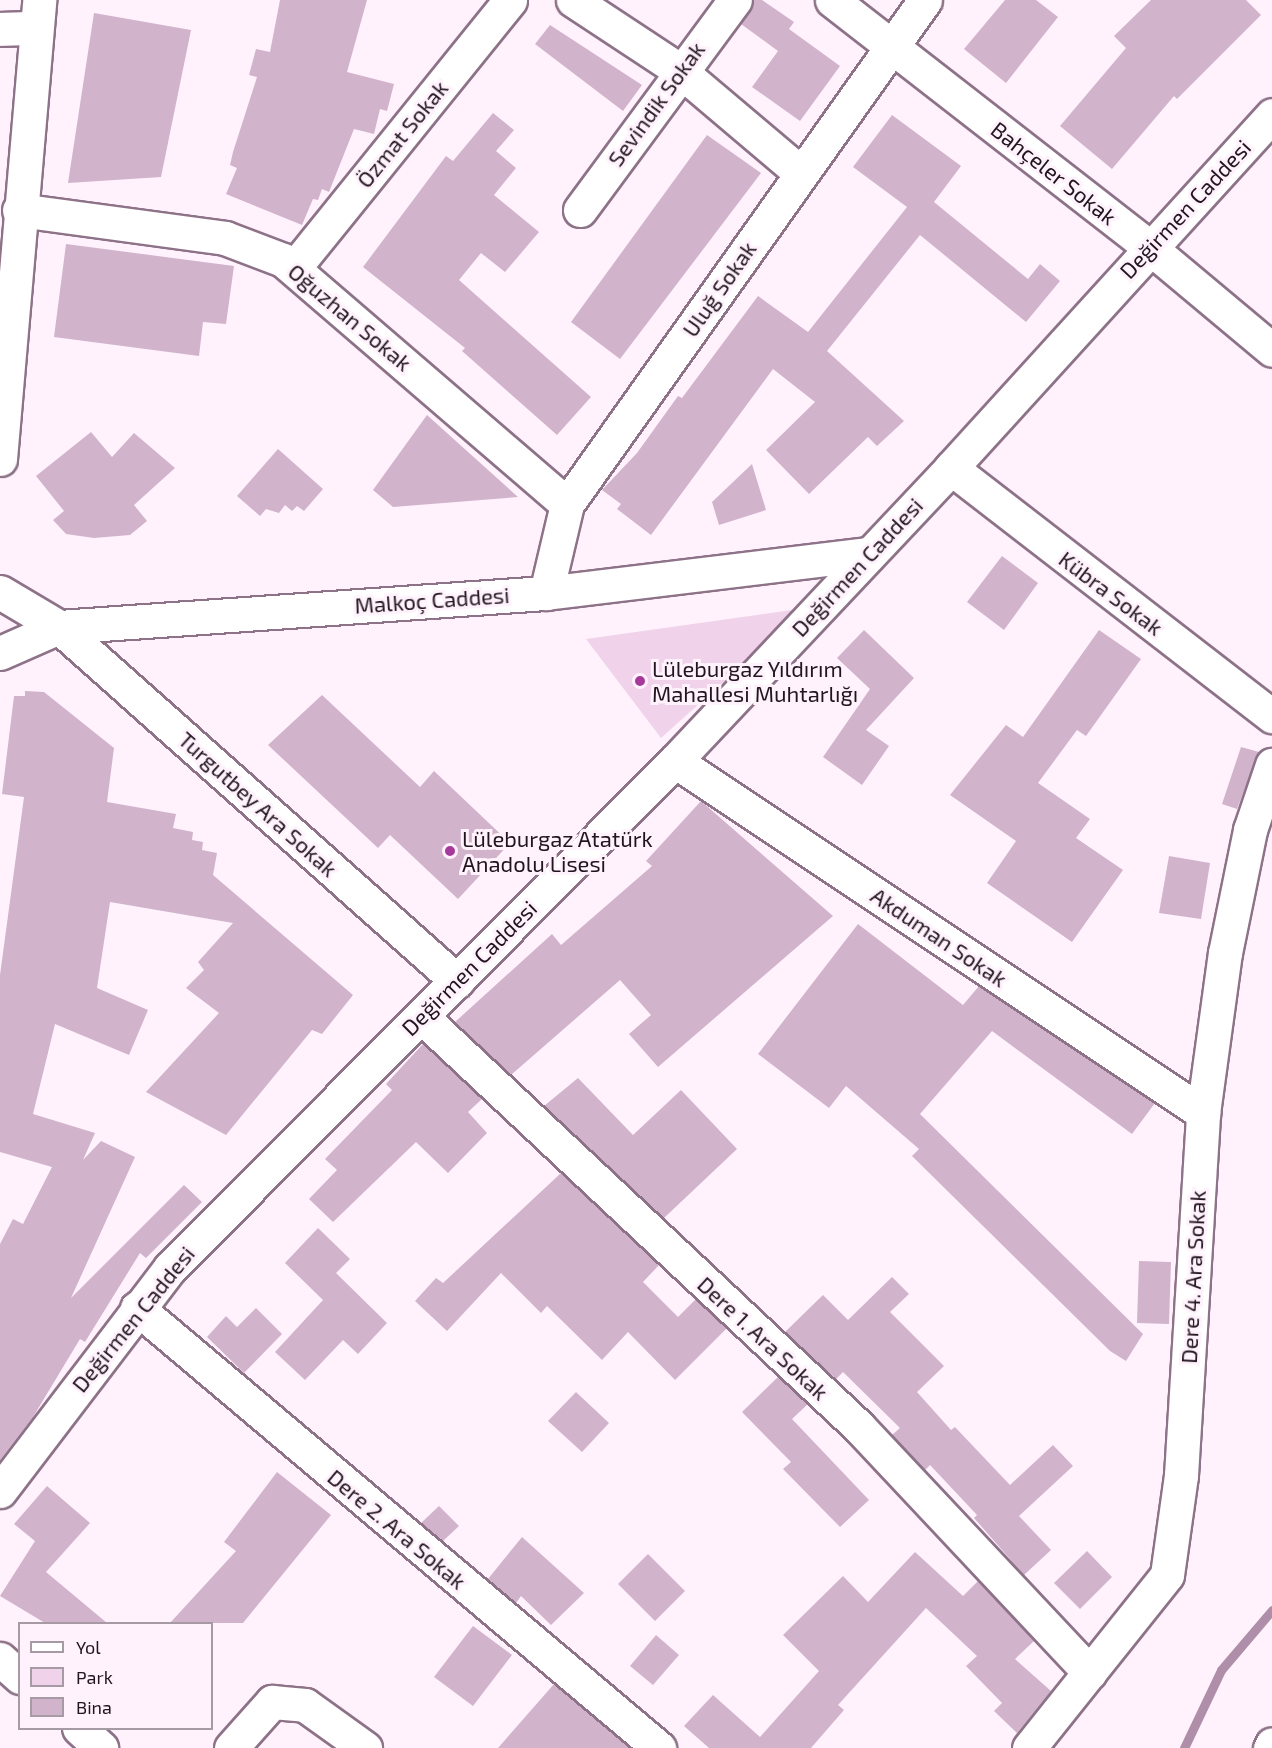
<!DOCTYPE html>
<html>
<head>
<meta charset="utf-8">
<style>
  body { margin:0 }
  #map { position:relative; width:1272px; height:1748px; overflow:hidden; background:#fff2fc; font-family:"Exo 2",sans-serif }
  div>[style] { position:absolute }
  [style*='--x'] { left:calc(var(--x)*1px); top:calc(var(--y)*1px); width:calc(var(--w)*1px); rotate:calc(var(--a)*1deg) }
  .green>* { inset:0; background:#f0d2ea }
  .stream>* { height:9px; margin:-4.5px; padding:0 4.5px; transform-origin:4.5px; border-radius:4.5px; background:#af8ea9 }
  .building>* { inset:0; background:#d2b3cc }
  .roads { filter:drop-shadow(2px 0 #8d7288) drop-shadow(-2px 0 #8d7288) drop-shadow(0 2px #8d7288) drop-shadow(0 -2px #8d7288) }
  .street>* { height:33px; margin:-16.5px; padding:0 16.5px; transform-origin:16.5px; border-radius:16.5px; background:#fff }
  .primary>* { height:33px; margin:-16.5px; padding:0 16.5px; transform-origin:16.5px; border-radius:16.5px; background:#fff }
  .dots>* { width:16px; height:16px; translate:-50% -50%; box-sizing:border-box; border:3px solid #fff2fc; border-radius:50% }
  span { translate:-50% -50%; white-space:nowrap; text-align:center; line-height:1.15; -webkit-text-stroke:6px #fff2fc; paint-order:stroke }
  .street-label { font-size:22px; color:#21161f }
  .poi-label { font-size:22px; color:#21161f }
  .left { translate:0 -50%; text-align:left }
  .legend { position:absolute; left:18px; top:1622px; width:195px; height:108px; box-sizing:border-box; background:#fff2fc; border:2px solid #a69aa4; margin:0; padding:8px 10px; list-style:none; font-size:18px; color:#21161f }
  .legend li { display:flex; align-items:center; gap:12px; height:30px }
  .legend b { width:30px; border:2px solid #a69aa4 }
</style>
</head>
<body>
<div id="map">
  <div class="green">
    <div style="clip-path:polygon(806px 608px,661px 738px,586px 639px)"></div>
  </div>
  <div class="stream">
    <div style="--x:1184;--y:1748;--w:86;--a:-64.6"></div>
    <div style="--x:1221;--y:1670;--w:79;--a:-49.6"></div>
  </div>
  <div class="building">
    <div style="clip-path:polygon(280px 0,367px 0,347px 72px,394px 84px,387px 111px,380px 109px,374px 134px,354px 129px,329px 192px,322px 189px,318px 200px,313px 199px,302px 225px,226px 194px,237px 168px,230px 165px,233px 152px,257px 77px,249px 75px,256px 49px,270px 52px)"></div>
    <div style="clip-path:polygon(753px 0,762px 0,794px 22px,789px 29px,840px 66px,800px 121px,752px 87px,778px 51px,741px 24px)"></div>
    <div style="clip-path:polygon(1005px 0,1036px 0,1058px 17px,1006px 83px,964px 49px)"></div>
    <div style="clip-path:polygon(1151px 0,1246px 0,1261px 15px,1177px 99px,1174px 96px,1112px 169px,1060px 126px,1126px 48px,1114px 36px)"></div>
    <div style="clip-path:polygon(94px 13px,191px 30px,161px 177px,68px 183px)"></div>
    <div style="clip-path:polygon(550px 25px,642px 85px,623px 111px,535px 44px)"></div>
    <div style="clip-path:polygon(493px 113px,514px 130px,496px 151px,516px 168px,494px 195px,539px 232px,505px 272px,481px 253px,459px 280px,591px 397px,557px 435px,462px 351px,465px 348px,363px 267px,446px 156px,453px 161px)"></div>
    <div style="clip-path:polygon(892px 115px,961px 166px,934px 202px,1028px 279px,1040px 264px,1060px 281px,1026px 322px,920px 235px,827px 351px,904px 421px,877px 446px,868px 437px,809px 494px,766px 450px,815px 402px,773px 369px,651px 535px,617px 509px,621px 504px,602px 490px,637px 453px,678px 396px,682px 398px,758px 296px,808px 332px,907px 207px,853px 167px)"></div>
    <div style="clip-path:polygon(707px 135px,761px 173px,620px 359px,571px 322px)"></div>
    <div style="clip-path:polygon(66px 244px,234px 266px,226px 324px,203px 322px,199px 356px,54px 337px)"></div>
    <div style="clip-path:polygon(427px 415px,518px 497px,393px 507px,373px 490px)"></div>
    <div style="clip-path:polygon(91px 432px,112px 457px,134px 433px,175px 468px,134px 505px,147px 521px,130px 535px,94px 538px,66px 534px,53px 520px,64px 511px,36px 476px)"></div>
    <div style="clip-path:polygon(278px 449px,323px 489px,304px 511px,297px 506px,292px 511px,285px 505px,279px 513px,266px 509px,260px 516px,237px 496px)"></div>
    <div style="clip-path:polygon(752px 464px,766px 510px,719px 525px,712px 502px)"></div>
    <div style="clip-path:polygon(1002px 556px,1038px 583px,1004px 630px,967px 602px)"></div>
    <div style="clip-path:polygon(864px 630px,914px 678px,866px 730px,889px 746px,862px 785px,823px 757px,870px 689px,837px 658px)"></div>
    <div style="clip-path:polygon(1099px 630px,1141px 659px,1086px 736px,1077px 730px,1038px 783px,1090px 819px,1076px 838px,1123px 870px,1072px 942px,987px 883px,1016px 841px,950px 795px,1006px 725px,1023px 737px)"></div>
    <div style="clip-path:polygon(25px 691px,44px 692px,114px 748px,107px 802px,176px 814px,173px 828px,193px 832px,192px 840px,203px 842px,202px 850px,217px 853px,213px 875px,353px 995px,322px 1034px,312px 1030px,226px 1135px,146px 1092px,219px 1013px,186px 988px,204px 970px,198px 962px,233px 923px,110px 902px,97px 988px,148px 1010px,129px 1055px,55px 1024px,33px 1114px,95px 1133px,83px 1160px,101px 1141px,135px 1157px,71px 1298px,184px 1185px,202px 1202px,146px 1258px,140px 1253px,85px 1342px,80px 1339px,33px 1417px,0 1460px,0 1244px,13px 1219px,23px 1224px,52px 1167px,0 1152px,0 975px,24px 797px,2px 794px,14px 696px,25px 696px)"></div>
    <div style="clip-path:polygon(322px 695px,420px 787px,434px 771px,510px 843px,458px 899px,390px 835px,378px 848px,268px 745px)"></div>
    <div style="clip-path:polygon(1241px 747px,1259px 752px,1237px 809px,1222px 804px)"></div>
    <div style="clip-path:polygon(701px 801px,833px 916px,658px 1067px,629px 1034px,651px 1015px,620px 980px,511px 1075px,455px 1022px,552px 934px,561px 945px,652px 866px,646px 861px)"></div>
    <div style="clip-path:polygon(1169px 856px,1210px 863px,1201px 919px,1159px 913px)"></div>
    <div style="clip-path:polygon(858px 924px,963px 1005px,979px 986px,1155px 1103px,1132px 1134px,992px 1031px,920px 1114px,1143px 1334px,1126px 1361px,1110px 1351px,912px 1156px,919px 1149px,846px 1086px,829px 1108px,758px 1054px)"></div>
    <div style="clip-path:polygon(423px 1044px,482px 1099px,468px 1112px,487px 1133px,448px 1173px,416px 1142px,333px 1222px,309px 1199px,337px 1170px,325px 1159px,392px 1090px,386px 1084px)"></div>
    <div style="clip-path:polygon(578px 1078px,633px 1135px,681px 1090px,737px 1149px,664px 1218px,544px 1106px)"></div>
    <div style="clip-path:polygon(561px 1173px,659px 1265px,643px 1282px,678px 1317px,696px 1299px,727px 1328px,675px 1380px,628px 1332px,602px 1360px,547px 1306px,541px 1313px,501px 1273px,447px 1331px,415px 1301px,436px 1278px,443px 1283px)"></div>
    <div style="clip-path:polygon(318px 1228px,350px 1259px,336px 1273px,387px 1323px,358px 1354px,343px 1340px,305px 1380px,275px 1352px,323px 1300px,285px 1263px)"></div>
    <div style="clip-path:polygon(1139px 1261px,1171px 1262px,1169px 1324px,1137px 1323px)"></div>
    <div style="clip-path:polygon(892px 1277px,909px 1294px,890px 1312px,944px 1366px,917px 1392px,951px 1430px,955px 1427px,1010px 1485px,1053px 1445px,1073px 1466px,1019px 1516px,1051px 1550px,1024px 1575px,974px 1518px,977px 1515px,930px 1465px,925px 1470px,892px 1435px,900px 1428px,843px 1372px,836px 1379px,785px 1332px,823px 1295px,848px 1320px)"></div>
    <div style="clip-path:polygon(256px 1308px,282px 1334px,244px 1373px,207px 1337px,226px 1316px,237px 1327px)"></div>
    <div style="clip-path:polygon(778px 1377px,808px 1404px,792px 1419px,869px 1500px,840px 1527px,783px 1469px,791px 1462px,742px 1412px)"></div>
    <div style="clip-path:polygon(576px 1392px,609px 1423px,582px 1452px,548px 1421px)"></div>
    <div style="clip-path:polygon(277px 1472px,331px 1515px,243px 1623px,170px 1623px,236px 1551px,224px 1542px)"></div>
    <div style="clip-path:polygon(47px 1486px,90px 1523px,46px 1572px,107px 1623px,45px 1623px,0 1596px,35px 1541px,14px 1524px)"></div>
    <div style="clip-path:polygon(439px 1506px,459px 1526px,443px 1541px,421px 1523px)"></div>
    <div style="clip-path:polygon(522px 1537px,584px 1593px,551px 1625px,521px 1596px,516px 1603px,488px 1579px)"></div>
    <div style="clip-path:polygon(1087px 1551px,1112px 1577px,1080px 1609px,1054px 1583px)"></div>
    <div style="clip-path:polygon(915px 1552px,963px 1596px,978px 1581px,1034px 1641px,1015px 1659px,1051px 1691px,1017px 1733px,994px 1711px,1002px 1703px,966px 1666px,977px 1656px,926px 1608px,838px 1705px,844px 1710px,811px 1748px,709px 1748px,684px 1726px,713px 1695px,760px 1737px,819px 1671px,783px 1635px,843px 1576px,868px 1602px)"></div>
    <div style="clip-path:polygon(648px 1554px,685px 1591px,655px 1621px,618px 1584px)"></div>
    <div style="clip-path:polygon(473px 1626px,512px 1655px,473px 1706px,434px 1677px)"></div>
    <div style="clip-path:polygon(656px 1635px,679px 1655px,653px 1685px,630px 1666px)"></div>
    <div style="clip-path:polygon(554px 1684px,630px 1748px,498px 1748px)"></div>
  </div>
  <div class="roads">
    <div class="street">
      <div style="--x:573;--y:0;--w:127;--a:33.4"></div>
      <div style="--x:679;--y:70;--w:160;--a:40.2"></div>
      <div style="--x:832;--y:0;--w:402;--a:37.9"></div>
      <div style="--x:1149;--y:247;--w:160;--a:39.9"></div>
      <div style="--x:0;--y:29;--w:36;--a:-2"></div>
      <div style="--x:19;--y:210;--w:208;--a:7.7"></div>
      <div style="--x:225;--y:238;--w:62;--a:20.8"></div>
      <div style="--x:283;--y:260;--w:374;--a:40.7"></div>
      <div style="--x:580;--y:210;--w:261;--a:-53.6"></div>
      <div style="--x:294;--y:268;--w:344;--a:-51.1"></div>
      <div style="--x:951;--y:468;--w:406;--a:37.7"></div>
      <div style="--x:546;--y:593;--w:91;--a:-76.7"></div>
      <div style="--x:567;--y:504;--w:618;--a:-54.61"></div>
      <div style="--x:59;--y:627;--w:533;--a:41.65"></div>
      <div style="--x:675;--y:761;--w:635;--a:33.69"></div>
      <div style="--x:422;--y:1017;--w:599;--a:43.17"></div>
      <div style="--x:859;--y:1427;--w:337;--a:46.8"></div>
      <div style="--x:137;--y:1308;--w:683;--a:40.13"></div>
      <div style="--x:0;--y:1659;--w:27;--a:42"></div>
      <div style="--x:79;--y:1728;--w:30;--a:42"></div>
      <div style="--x:231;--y:1748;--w:62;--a:-48.3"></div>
      <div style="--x:272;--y:1702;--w:33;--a:5"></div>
      <div style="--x:305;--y:1705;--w:74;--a:35.6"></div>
      <div style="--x:1029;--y:1748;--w:221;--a:-51.4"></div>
      <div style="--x:1167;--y:1575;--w:101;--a:-82"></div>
      <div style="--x:1181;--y:1475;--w:363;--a:-86.5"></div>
      <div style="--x:1203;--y:1113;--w:162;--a:-82.2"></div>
      <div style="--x:1225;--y:953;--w:126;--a:-78.5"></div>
      <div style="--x:1250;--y:830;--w:69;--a:-71.3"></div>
      <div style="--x:1270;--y:1748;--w:4;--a:-63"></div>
    </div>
    <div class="primary">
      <div style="--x:0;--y:459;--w:461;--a:-85.1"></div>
      <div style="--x:0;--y:592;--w:69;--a:30.7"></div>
      <div style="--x:0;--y:653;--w:64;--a:-23.8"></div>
      <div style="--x:59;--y:627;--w:488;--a:-4"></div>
      <div style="--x:546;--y:593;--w:325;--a:-6.9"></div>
      <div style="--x:0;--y:1491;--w:280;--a:-52.7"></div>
      <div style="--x:170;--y:1268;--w:716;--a:-45.11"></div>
      <div style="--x:675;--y:761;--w:403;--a:-46.7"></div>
      <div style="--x:951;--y:468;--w:477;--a:-47.7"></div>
    </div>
  </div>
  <div class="dots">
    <div style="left:640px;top:681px;background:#a63a9a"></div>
    <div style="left:450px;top:851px;background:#a63a9a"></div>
  </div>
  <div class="street-label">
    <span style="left:656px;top:104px;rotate:-54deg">Sevindik Sokak</span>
    <span style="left:402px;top:134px;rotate:-51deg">Özmat Sokak</span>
    <span style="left:1054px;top:173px;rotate:38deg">Bahçeler Sokak</span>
    <span style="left:1185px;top:209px;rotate:-47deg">Değirmen Caddesi</span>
    <span style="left:719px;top:289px;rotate:-55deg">Uluğ Sokak</span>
    <span style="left:350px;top:317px;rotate:40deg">Oğuzhan Sokak</span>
    <span style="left:857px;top:567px;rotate:-47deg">Değirmen Caddesi</span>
    <span style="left:1111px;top:593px;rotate:37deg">Kübra Sokak</span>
    <span style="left:432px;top:600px;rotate:-4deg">Malkoç Caddesi</span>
    <span style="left:258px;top:804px;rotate:42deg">Turgutbey Ara Sokak</span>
    <span style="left:939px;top:937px;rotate:34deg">Akduman Sokak</span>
    <span style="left:469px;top:968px;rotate:-45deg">Değirmen Caddesi</span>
    <span style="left:1193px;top:1277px;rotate:-87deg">Dere 4. Ara Sokak</span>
    <span style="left:133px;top:1319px;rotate:-51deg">Değirmen Caddesi</span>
    <span style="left:763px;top:1338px;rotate:43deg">Dere 1. Ara Sokak</span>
    <span style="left:397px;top:1529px;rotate:40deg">Dere 2. Ara Sokak</span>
  </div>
  <div class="poi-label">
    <span class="left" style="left:652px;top:681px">Lüleburgaz Yıldırım<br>Mahallesi Muhtarlığı</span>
    <span class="left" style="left:462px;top:851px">Lüleburgaz Atatürk<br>Anadolu Lisesi</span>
  </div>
  <ul class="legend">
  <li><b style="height:8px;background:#fff"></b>Yol</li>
  <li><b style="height:16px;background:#f0d2ea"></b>Park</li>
  <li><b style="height:16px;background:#d2b3cc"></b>Bina</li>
  </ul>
</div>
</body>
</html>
